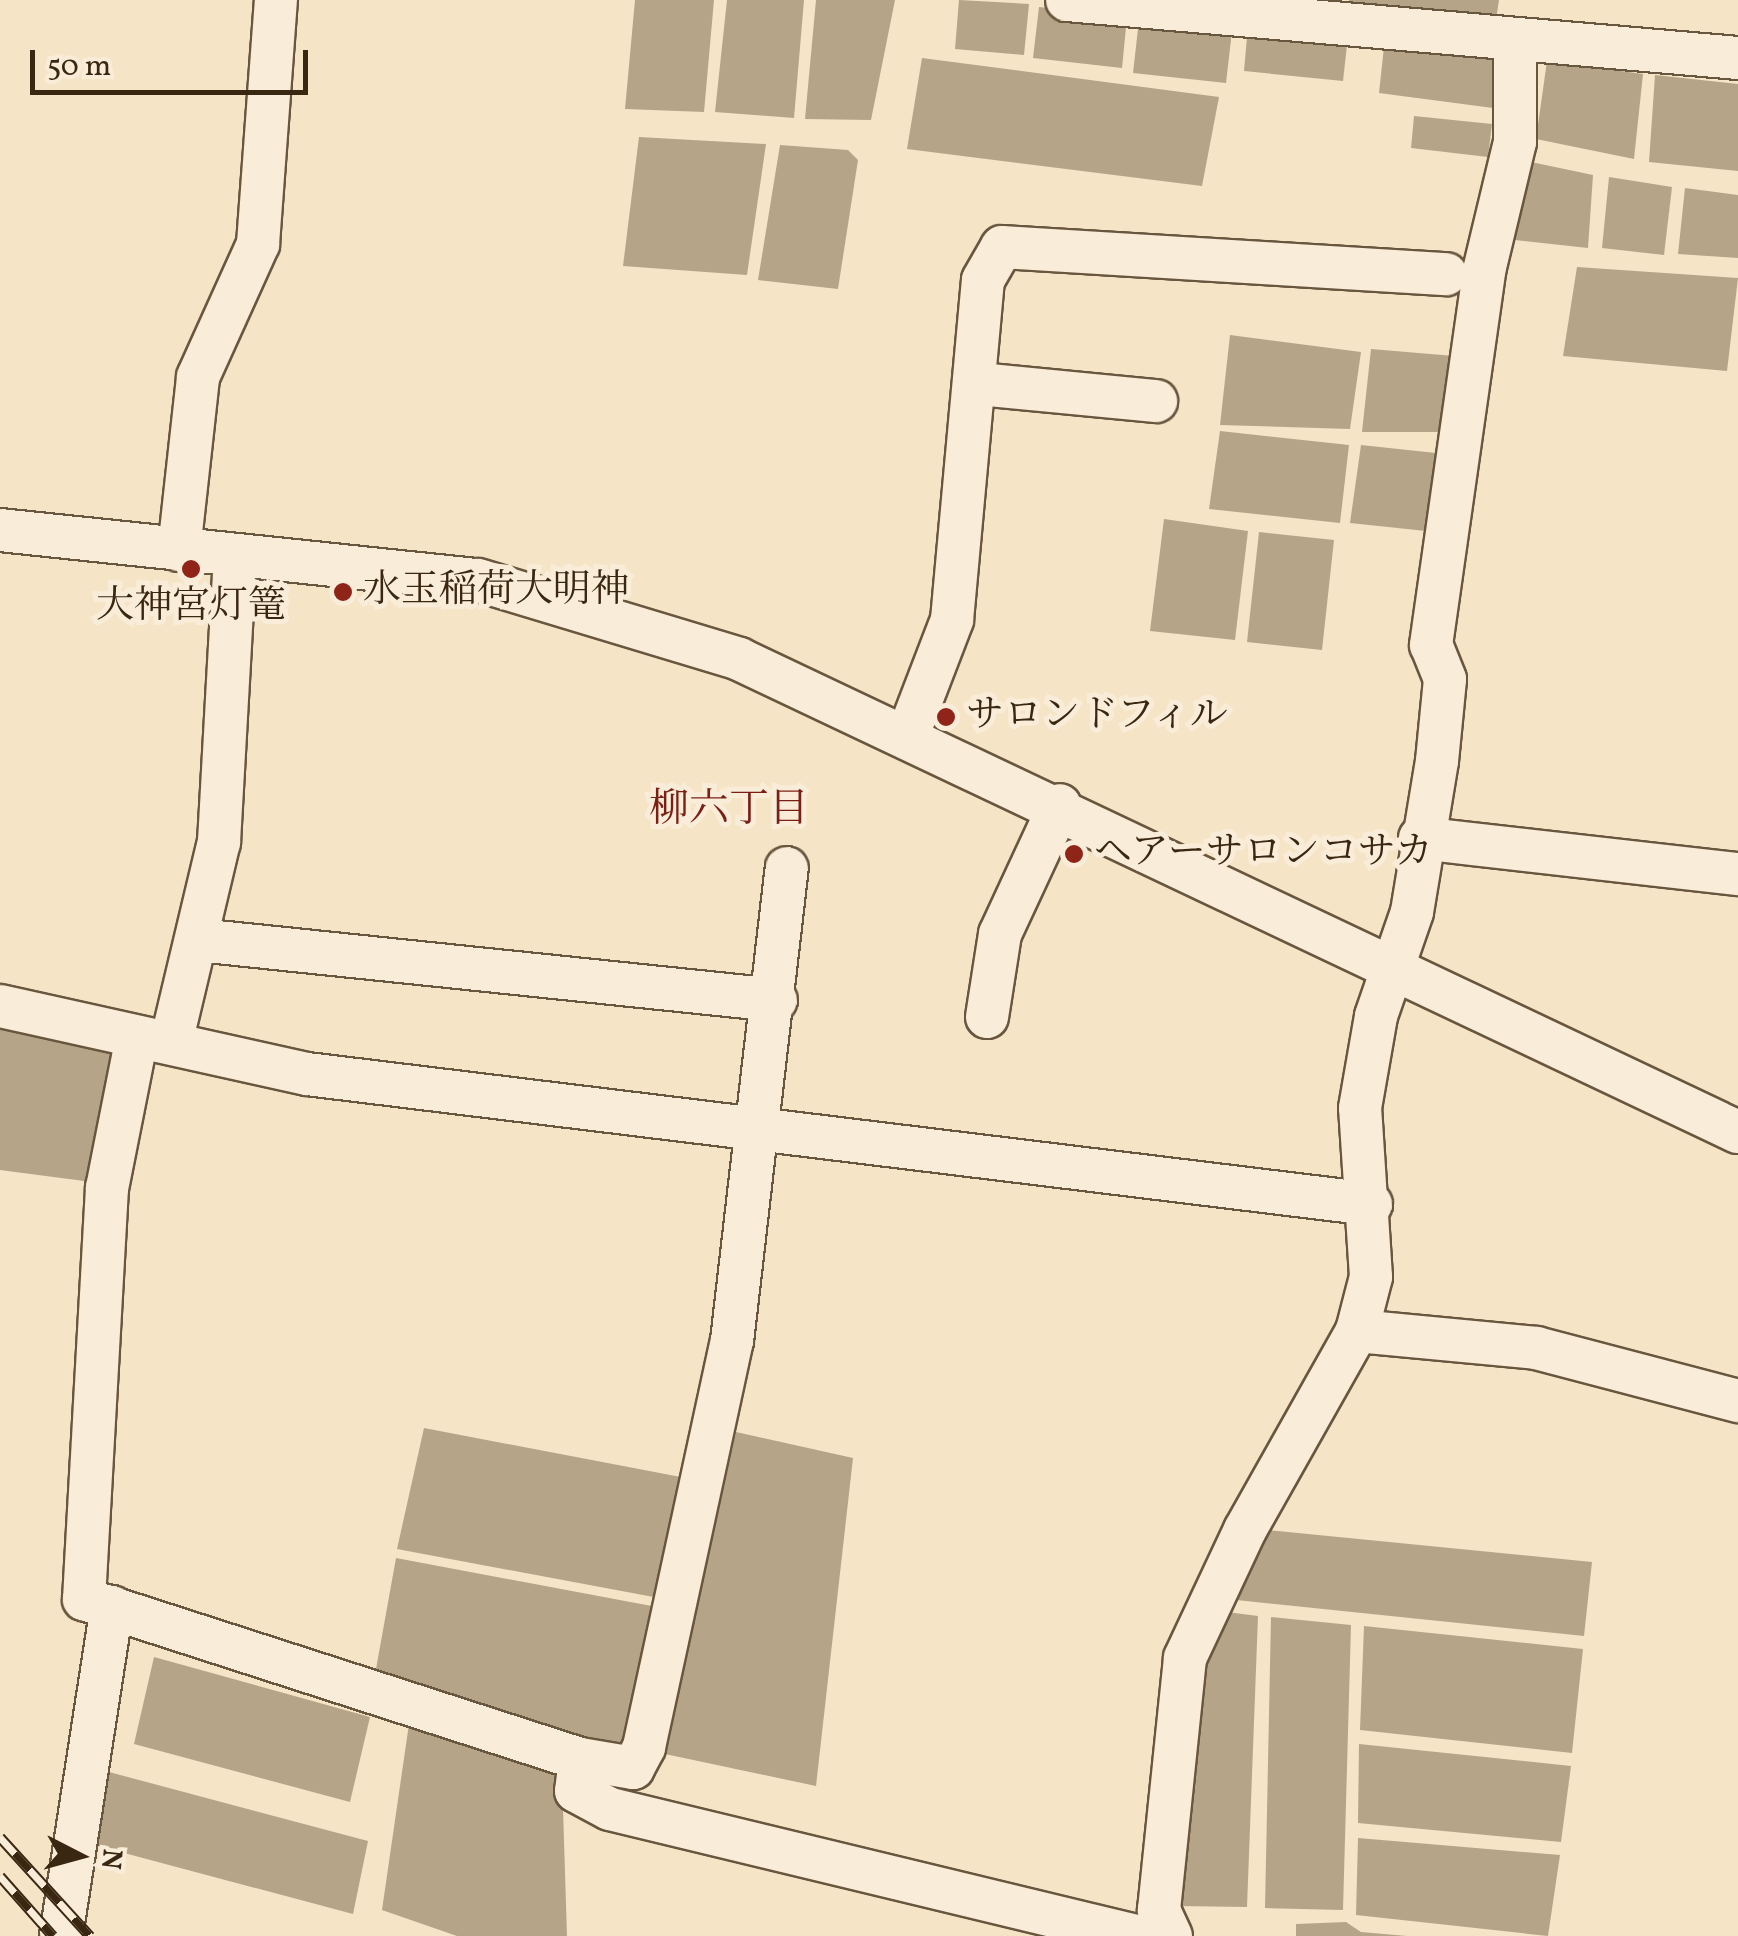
<!DOCTYPE html>
<html>
<head>
<meta charset="utf-8">
<style>
  body { margin:0 }
  #map { position:relative; width:1738px; height:1936px; overflow:hidden; background:#f6e4c6; font-family:Vollkorn,"Noto Serif JP",serif }
  div>[style] { position:absolute }
  [style*='--x'] { left:calc(var(--x)*1px); top:calc(var(--y)*1px); width:calc(var(--w)*1px); rotate:calc(var(--a)*1deg) }
  .water>* { inset:0; background:#b6a488 }
  .roads { filter:drop-shadow(2px 0 #69563e) drop-shadow(-2px 0 #69563e) drop-shadow(0 2px #69563e) drop-shadow(0 -2px #69563e) }
  .minor>* { height:42px; margin:-21px; padding:0 21px; transform-origin:21px; border-radius:21px; background:#f9edda }
  .rail>* { height:11px; margin-top:-5.5px; transform-origin:0; background:repeating-linear-gradient(90deg,#f9edda 0 22px,#3a2711 0 44px); box-sizing:border-box; border-block:2px solid #3a2711 }
  .dots>* { width:28px; height:28px; translate:-50% -50%; box-sizing:border-box; border:5px solid #f9edda; border-radius:50% }
  span { translate:-50% -50%; white-space:nowrap; text-align:center; line-height:1.15; -webkit-text-stroke:10px #f9edda; paint-order:stroke }
  .poi-label { font-size:38px; color:#3a2711 }
  .left { translate:0 -50%; text-align:left }
  .neighbourhood-label { font-size:40px; color:#7a1f14 }
  .north { position:absolute; left:30px; top:1806px; width:100px; height:100px; -webkit-text-stroke:8px #f9edda; paint-order:stroke; rotate:96deg; font-size:28px; font-weight:700; line-height:40px; text-align:center; color:#3a2711 }
  .north::after { content:''; display:block; margin:auto; width:35px; height:45px; background:#3a2711; clip-path:polygon(50% 0,100% 100%,50% 72%,0 100%) }
  .scale { position:absolute; left:30px; top:50px; width:278px; height:45px; box-sizing:border-box; border:5px solid #3a2711; border-top:0; padding-left:12px; font-size:30px; line-height:35px; white-space:nowrap; color:#3a2711; -webkit-text-stroke:8px #f9edda; paint-order:stroke }
</style>
</head>
<body>
<div id="map">
  <div class="water">
    <div style="clip-path:polygon(635px 0,714px 0,704px 112px,625px 109px)"></div>
    <div style="clip-path:polygon(727px 0,804px 0,794px 118px,715px 112px)"></div>
    <div style="clip-path:polygon(816px 0,895px 0,871px 120px,805px 119px)"></div>
    <div style="clip-path:polygon(959px 0,1029px 4px,1024px 55px,955px 49px)"></div>
    <div style="clip-path:polygon(1349px 0,1499px 0,1496px 20px,1348px 14px)"></div>
    <div style="clip-path:polygon(1039px 7px,1127px 17px,1122px 68px,1033px 58px)"></div>
    <div style="clip-path:polygon(1139px 20px,1232px 31px,1226px 83px,1133px 73px)"></div>
    <div style="clip-path:polygon(1247px 37px,1347px 45px,1343px 81px,1244px 71px)"></div>
    <div style="clip-path:polygon(1384px 47px,1497px 53px,1493px 108px,1379px 93px)"></div>
    <div style="clip-path:polygon(922px 58px,1219px 97px,1202px 186px,907px 149px)"></div>
    <div style="clip-path:polygon(1547px 61px,1643px 74px,1634px 159px,1536px 139px)"></div>
    <div style="clip-path:polygon(1655px 75px,1738px 84px,1738px 171px,1649px 162px)"></div>
    <div style="clip-path:polygon(1414px 116px,1492px 124px,1488px 157px,1411px 148px)"></div>
    <div style="clip-path:polygon(639px 137px,766px 144px,747px 275px,623px 266px)"></div>
    <div style="clip-path:polygon(780px 145px,848px 150px,858px 160px,838px 289px,758px 280px)"></div>
    <div style="clip-path:polygon(1531px 162px,1593px 175px,1588px 248px,1515px 240px)"></div>
    <div style="clip-path:polygon(1609px 177px,1672px 187px,1664px 255px,1602px 248px)"></div>
    <div style="clip-path:polygon(1685px 188px,1738px 195px,1738px 258px,1678px 254px)"></div>
    <div style="clip-path:polygon(1577px 267px,1738px 278px,1727px 371px,1563px 356px)"></div>
    <div style="clip-path:polygon(1230px 335px,1361px 352px,1350px 429px,1220px 425px)"></div>
    <div style="clip-path:polygon(1371px 349px,1454px 356px,1441px 432px,1362px 432px)"></div>
    <div style="clip-path:polygon(1220px 431px,1349px 445px,1340px 523px,1209px 509px)"></div>
    <div style="clip-path:polygon(1361px 445px,1436px 453px,1426px 531px,1350px 523px)"></div>
    <div style="clip-path:polygon(1164px 519px,1248px 531px,1235px 640px,1150px 631px)"></div>
    <div style="clip-path:polygon(1259px 532px,1334px 540px,1322px 650px,1247px 642px)"></div>
    <div style="clip-path:polygon(0 1026px,119px 1054px,92px 1182px,0 1170px)"></div>
    <div style="clip-path:polygon(424px 1428px,686px 1478px,659px 1598px,397px 1549px)"></div>
    <div style="clip-path:polygon(736px 1432px,853px 1458px,816px 1786px,665px 1754px)"></div>
    <div style="clip-path:polygon(1257px 1529px,1592px 1562px,1584px 1636px,1227px 1599px)"></div>
    <div style="clip-path:polygon(396px 1558px,657px 1607px,626px 1752px,471px 1710px,376px 1669px)"></div>
    <div style="clip-path:polygon(1219px 1611px,1258px 1616px,1247px 1907px,1175px 1906px,1206px 1640px)"></div>
    <div style="clip-path:polygon(1271px 1617px,1351px 1625px,1343px 1910px,1265px 1908px)"></div>
    <div style="clip-path:polygon(1364px 1626px,1583px 1649px,1572px 1753px,1360px 1730px)"></div>
    <div style="clip-path:polygon(154px 1657px,370px 1717px,350px 1802px,134px 1744px)"></div>
    <div style="clip-path:polygon(410px 1717px,562px 1777px,567px 1936px,457px 1936px,382px 1910px)"></div>
    <div style="clip-path:polygon(1359px 1744px,1571px 1766px,1561px 1842px,1358px 1823px)"></div>
    <div style="clip-path:polygon(109px 1772px,368px 1841px,353px 1914px,98px 1846px)"></div>
    <div style="clip-path:polygon(1358px 1838px,1560px 1855px,1548px 1936px,1356px 1915px)"></div>
    <div style="clip-path:polygon(1346px 1922px,1361px 1932px,1407px 1936px,1296px 1936px,1296px 1924px)"></div>
  </div>
  <div class="roads">
    <div class="minor">
      <div style="--x:1067;--y:0;--w:674;--a:4.94"></div>
      <div style="--x:979;--y:384;--w:178;--a:5.5"></div>
      <div style="--x:0;--y:530;--w:481;--a:6"></div>
      <div style="--x:478;--y:580;--w:273;--a:16.8"></div>
      <div style="--x:739;--y:659;--w:1105;--a:25.34"></div>
      <div style="--x:179;--y:550;--w:174;--a:-83.7"></div>
      <div style="--x:198;--y:377;--w:146;--a:-65.7"></div>
      <div style="--x:258;--y:244;--w:245;--a:-85.8"></div>
      <div style="--x:909;--y:732;--w:120;--a:-69"></div>
      <div style="--x:952;--y:620;--w:341;--a:-84.8"></div>
      <div style="--x:983;--y:280;--w:38;--a:-60"></div>
      <div style="--x:1002;--y:247;--w:445;--a:3.5"></div>
      <div style="--x:1420;--y:838;--w:320;--a:6.5"></div>
      <div style="--x:198;--y:940;--w:581;--a:5.93"></div>
      <div style="--x:0;--y:1006;--w:314;--a:12.5"></div>
      <div style="--x:307;--y:1074;--w:1072;--a:6.97"></div>
      <div style="--x:987;--y:1017;--w:84;--a:-81.1"></div>
      <div style="--x:1000;--y:934;--w:142;--a:-65.1"></div>
      <div style="--x:137;--y:1037;--w:154;--a:101.2"></div>
      <div style="--x:107;--y:1188;--w:412;--a:93.2"></div>
      <div style="--x:84;--y:1599;--w:521;--a:17.88"></div>
      <div style="--x:580;--y:1759;--w:32;--a:97"></div>
      <div style="--x:576;--y:1791;--w:38;--a:28"></div>
      <div style="--x:610;--y:1809;--w:541;--a:13.57"></div>
      <div style="--x:171;--y:1043;--w:207;--a:-76.6"></div>
      <div style="--x:219;--y:842;--w:287;--a:-86.8"></div>
      <div style="--x:1357;--y:1331;--w:180;--a:5.4"></div>
      <div style="--x:1536;--y:1348;--w:209;--a:14.7"></div>
      <div style="--x:580;--y:1759;--w:54;--a:9.6"></div>
      <div style="--x:633;--y:1768;--w:24;--a:-62"></div>
      <div style="--x:644;--y:1747;--w:415;--a:-77.8"></div>
      <div style="--x:732;--y:1341;--w:476;--a:-83.4"></div>
      <div style="--x:61;--y:1936;--w:333;--a:-81.2"></div>
      <div style="--x:1171;--y:1936;--w:29;--a:-115"></div>
      <div style="--x:1159;--y:1910;--w:253;--a:-84.1"></div>
      <div style="--x:1185;--y:1658;--w:141;--a:-64.9"></div>
      <div style="--x:1245;--y:1530;--w:228;--a:-60.6"></div>
      <div style="--x:1357;--y:1331;--w:56;--a:-75.5"></div>
      <div style="--x:1371;--y:1277;--w:169;--a:-93.7"></div>
      <div style="--x:1360;--y:1108;--w:93;--a:-80.1"></div>
      <div style="--x:1376;--y:1016;--w:110;--a:-70.9"></div>
      <div style="--x:1412;--y:912;--w:153;--a:-80.6"></div>
      <div style="--x:1437;--y:761;--w:82;--a:-84.4"></div>
      <div style="--x:1445;--y:679;--w:37;--a:-112"></div>
      <div style="--x:1431;--y:645;--w:378;--a:-81.9"></div>
      <div style="--x:1484;--y:271;--w:133;--a:-76.5"></div>
      <div style="--x:1515;--y:142;--w:102;--a:-90"></div>
    </div>
  </div>
  <div class="rail">
    <div style="--x:0;--y:1837;--w:134;--a:47.7"></div>
    <div style="--x:0;--y:1876;--w:80;--a:48.5"></div>
  </div>
  <div class="dots">
    <div style="left:191px;top:569px;background:#8f2418"></div>
    <div style="left:343px;top:592px;background:#8f2418"></div>
    <div style="left:946px;top:717px;background:#8f2418"></div>
    <div style="left:1074px;top:854px;background:#8f2418"></div>
  </div>
  <div class="poi-label">
    <span class="left" style="left:363px;top:592px">水玉稲荷大明神</span>
    <span style="left:191px;top:608px">大神宮灯篭</span>
    <span class="left" style="left:966px;top:717px">サロンドフィル</span>
    <span class="left" style="left:1094px;top:854px">ヘアーサロンコサカ</span>
  </div>
  <div class="neighbourhood-label">
    <span style="left:729px;top:811px">柳六丁目</span>
  </div>
  <div class="north">N</div>
  <div class="scale">50 m</div>
</div>
</body>
</html>
